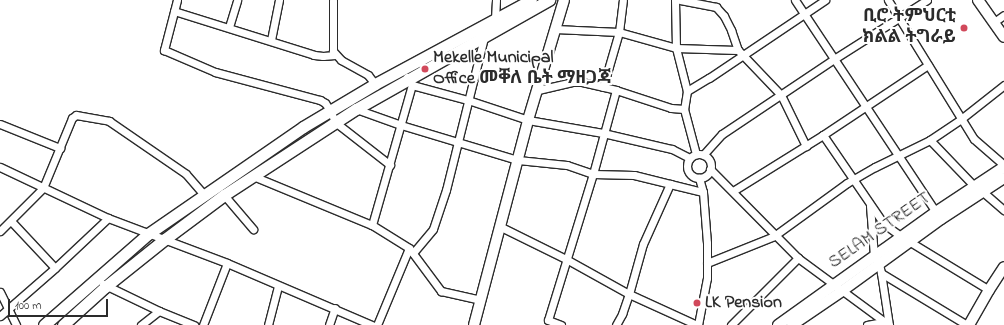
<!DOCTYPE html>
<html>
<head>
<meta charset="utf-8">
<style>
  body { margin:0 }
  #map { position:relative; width:1004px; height:325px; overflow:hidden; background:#fff; font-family:"Indie Flower","Noto Sans Ethiopic",sans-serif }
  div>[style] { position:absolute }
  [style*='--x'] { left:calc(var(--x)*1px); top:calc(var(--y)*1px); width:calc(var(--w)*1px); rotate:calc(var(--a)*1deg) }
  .roads { filter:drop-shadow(1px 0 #2b2b2b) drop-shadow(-1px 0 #2b2b2b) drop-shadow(0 1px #2b2b2b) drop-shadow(0 -1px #2b2b2b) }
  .street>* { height:7px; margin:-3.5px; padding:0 3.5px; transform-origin:3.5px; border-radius:3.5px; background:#fff }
  .street>.ring { margin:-3.5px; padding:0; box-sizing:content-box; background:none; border:7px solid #fff; border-radius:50% }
  .secondary>* { height:10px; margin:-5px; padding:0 5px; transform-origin:5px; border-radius:5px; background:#fff }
  .primary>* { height:11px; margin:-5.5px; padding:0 5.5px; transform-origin:5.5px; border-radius:5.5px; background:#fff }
  .dots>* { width:11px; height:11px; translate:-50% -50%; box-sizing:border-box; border:2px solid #fff; border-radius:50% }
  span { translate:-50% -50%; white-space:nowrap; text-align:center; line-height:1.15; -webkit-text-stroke:4px #fff; paint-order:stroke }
  .poi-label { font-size:18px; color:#2b2b2b; font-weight:700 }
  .right { translate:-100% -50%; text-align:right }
  .left { translate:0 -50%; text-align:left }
  .street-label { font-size:18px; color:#2b2b2b }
  .scale { position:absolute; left:8px; top:299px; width:100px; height:18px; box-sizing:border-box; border:2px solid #2b2b2b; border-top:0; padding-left:5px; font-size:12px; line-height:14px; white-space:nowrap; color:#2b2b2b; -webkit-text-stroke:3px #fff; paint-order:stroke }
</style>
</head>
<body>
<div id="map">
  <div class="roads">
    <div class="street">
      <div style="--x:177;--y:0;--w:52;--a:104.6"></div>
      <div style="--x:164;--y:50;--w:56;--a:23.3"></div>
      <div style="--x:215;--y:72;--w:109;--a:14.9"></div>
      <div style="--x:320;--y:100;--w:6;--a:31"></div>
      <div style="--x:325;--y:103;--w:9;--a:54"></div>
      <div style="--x:330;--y:110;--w:13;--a:67"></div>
      <div style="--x:335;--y:122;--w:70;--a:38"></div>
      <div style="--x:333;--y:0;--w:51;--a:90"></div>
      <div style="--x:333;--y:51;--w:12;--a:48"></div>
      <div style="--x:341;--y:60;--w:31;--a:29"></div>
      <div style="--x:368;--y:75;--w:11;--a:52"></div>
      <div style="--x:675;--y:0;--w:48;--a:88.8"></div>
      <div style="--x:676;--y:48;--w:44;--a:75.7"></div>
      <div style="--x:687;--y:91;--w:18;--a:99"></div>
      <div style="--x:684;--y:109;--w:47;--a:75.1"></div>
      <div style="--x:680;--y:0;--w:37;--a:11"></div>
      <div style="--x:716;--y:7;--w:12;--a:48"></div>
      <div style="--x:724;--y:16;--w:16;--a:63"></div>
      <div style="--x:731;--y:30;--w:21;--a:71"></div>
      <div style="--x:795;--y:0;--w:258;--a:56.4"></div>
      <div style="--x:888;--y:0;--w:163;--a:58.3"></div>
      <div style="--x:974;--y:139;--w:40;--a:41"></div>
      <div style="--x:174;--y:11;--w:147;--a:17.4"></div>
      <div style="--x:314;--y:55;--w:9;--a:6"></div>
      <div style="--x:323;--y:56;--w:12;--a:-5"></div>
      <div style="--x:495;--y:19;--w:19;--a:-87"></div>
      <div style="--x:994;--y:22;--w:12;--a:-35"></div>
      <div style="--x:229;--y:27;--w:28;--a:-73"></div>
      <div style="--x:555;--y:29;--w:64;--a:2.7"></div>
      <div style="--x:619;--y:32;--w:59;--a:15.7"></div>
      <div style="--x:676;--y:48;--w:62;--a:1.8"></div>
      <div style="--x:738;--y:50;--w:62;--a:46.3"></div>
      <div style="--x:781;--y:95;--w:57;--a:63.9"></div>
      <div style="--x:271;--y:40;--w:41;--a:-78.7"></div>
      <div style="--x:407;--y:77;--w:9;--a:58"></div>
      <div style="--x:412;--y:85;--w:58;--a:15"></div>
      <div style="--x:468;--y:100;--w:63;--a:18.4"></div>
      <div style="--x:528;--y:120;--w:76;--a:9.8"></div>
      <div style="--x:603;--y:133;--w:71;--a:13.1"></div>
      <div style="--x:672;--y:149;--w:20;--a:27"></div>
      <div style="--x:603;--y:87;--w:57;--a:-73.8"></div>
      <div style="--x:619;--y:32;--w:32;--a:-83"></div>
      <div style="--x:538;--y:90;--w:35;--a:-13"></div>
      <div style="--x:572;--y:82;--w:10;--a:0"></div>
      <div style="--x:582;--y:82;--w:35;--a:13"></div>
      <div style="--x:616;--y:90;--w:58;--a:18.1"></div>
      <div style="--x:671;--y:108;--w:13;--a:4"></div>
      <div style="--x:687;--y:91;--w:26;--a:-31"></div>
      <div style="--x:709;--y:78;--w:140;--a:-33.9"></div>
      <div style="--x:356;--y:109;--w:48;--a:19.6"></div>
      <div style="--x:401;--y:125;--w:122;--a:16.7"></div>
      <div style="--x:518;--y:160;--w:49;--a:5.8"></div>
      <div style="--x:567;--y:165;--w:28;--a:19"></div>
      <div style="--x:593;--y:174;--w:41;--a:1.4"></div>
      <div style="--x:634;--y:175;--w:37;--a:14"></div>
      <div style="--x:0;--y:124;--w:65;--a:21.8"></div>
      <div style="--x:823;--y:135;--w:108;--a:55.6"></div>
      <div style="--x:884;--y:224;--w:22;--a:36"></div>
      <div style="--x:902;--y:237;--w:102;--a:31.3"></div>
      <div style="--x:930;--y:140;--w:65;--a:46.2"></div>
      <div style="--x:975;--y:187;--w:9;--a:32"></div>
      <div style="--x:983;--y:192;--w:28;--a:41"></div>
      <div class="ring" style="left:687px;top:154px;width:17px;height:17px"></div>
      <div style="--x:703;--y:155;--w:28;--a:-48"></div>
      <div style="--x:722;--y:134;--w:135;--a:-33.8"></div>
      <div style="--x:834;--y:59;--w:110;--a:-32.4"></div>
      <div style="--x:0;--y:167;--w:119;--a:25.3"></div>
      <div style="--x:108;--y:218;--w:127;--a:20.7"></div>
      <div style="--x:227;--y:263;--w:158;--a:23.2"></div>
      <div style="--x:710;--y:169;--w:125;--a:45.3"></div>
      <div style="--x:798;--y:258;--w:113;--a:36.4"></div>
      <div style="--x:253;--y:176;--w:129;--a:22.4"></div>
      <div style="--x:372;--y:225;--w:44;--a:31.9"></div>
      <div style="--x:409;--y:248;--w:54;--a:53.3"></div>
      <div style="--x:441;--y:291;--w:41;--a:12.7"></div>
      <div style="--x:733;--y:191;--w:106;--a:-31.9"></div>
      <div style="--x:823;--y:135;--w:126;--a:-33.7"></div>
      <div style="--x:224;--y:195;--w:45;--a:49.5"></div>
      <div style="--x:870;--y:206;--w:50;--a:85.4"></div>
      <div style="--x:874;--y:256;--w:9;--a:58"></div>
      <div style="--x:879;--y:264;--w:9;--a:77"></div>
      <div style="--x:881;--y:273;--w:53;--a:81.3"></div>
      <div style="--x:11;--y:221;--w:64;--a:46.9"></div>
      <div style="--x:372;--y:225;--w:146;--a:-74.1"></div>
      <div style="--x:501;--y:227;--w:72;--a:26.2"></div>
      <div style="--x:566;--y:259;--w:72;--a:29.1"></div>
      <div style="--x:629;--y:294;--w:75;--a:24.5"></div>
      <div style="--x:0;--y:231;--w:61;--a:-45"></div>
      <div style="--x:43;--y:188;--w:76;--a:-67.5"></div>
      <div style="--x:72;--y:118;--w:5;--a:-37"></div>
      <div style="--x:76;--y:115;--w:34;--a:10"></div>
      <div style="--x:109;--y:121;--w:93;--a:34.5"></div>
      <div style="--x:186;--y:174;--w:28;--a:49"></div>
      <div style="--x:413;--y:253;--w:31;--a:-50"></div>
      <div style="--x:433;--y:229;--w:41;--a:-71.6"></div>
      <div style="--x:446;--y:190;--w:157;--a:-76"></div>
      <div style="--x:707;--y:263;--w:72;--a:-21.9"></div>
      <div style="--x:774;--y:236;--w:90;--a:-36"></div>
      <div style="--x:847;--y:183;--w:32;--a:-30"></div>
      <div style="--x:875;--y:167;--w:61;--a:-26.1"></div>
      <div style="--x:930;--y:140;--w:37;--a:-34"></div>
      <div style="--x:961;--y:119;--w:55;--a:-38.3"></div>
      <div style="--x:881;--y:273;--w:100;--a:31.2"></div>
      <div style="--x:103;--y:284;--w:62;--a:25.7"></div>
      <div style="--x:159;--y:311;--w:38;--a:22"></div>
      <div style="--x:0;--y:292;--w:37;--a:64"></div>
      <div style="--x:0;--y:316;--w:73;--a:-41.1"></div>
      <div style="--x:55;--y:268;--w:73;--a:-43.3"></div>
      <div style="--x:141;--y:325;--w:23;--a:-38"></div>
      <div style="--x:203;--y:325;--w:66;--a:-68.8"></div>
      <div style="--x:268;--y:325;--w:40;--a:-75.6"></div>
      <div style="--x:329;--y:325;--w:18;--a:-71"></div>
      <div style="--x:377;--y:325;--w:83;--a:-67.4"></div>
      <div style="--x:561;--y:325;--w:14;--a:-159"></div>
      <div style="--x:548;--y:320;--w:153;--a:-72.9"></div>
      <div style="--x:593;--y:174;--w:87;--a:-74.7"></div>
      <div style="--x:616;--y:325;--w:13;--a:-61"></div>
      <div style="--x:622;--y:314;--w:21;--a:-71"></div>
      <div style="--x:629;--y:294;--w:52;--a:-74.4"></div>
      <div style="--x:643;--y:244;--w:66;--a:-65.8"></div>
      <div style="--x:670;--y:184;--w:34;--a:14"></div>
      <div style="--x:698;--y:325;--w:48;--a:-79.2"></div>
      <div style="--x:707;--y:278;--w:35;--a:-90"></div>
      <div style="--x:707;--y:243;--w:51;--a:-94.5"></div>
      <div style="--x:703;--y:192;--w:15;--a:-106"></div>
      <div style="--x:731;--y:325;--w:95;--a:-45"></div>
      <div style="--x:867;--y:325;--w:16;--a:-11"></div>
    </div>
    <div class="secondary">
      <div style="--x:978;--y:0;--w:45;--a:54.9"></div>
      <div style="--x:474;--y:325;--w:212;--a:-75.2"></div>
      <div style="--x:528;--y:120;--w:125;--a:-73.3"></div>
      <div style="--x:778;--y:325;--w:194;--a:-35.6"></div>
      <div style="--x:936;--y:212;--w:82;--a:-33.5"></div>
      <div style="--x:792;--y:325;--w:60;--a:-34.2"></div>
      <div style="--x:842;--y:291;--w:122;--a:-36"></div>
      <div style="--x:941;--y:219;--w:75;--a:-33.1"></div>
      <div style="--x:969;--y:325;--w:40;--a:-60.3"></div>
      <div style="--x:989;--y:290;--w:27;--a:-57"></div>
    </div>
    <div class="primary">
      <div style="--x:44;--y:325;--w:138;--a:-41.2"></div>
      <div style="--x:148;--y:234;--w:188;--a:-34.6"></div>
      <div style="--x:303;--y:127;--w:84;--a:-30.8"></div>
      <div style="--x:375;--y:84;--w:177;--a:-28.3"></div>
      <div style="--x:63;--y:325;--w:57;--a:-42.1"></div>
      <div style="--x:105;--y:287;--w:77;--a:-38.7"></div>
      <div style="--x:165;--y:239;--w:74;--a:-36.7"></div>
      <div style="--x:224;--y:195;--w:158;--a:-33.1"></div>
      <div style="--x:356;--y:109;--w:222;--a:-29.5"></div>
    </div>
  </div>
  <div class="dots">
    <div style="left:964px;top:28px;background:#d1495b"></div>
    <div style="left:425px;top:69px;background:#d1495b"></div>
    <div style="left:697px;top:303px;background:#d1495b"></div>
  </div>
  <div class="poi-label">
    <span class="right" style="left:956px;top:28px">ቢሮ ትምህርቲ<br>ክልል ትግራይ</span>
    <span class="left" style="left:433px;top:69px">Mekelle Municipal<br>Office መቐለ ቤት ማዘጋጃ</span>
    <span class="left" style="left:705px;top:303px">LK Pension</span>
  </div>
  <div class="street-label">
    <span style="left:880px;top:231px;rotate:-35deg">SELAM STREET</span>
  </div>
  <div class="scale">100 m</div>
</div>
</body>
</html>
